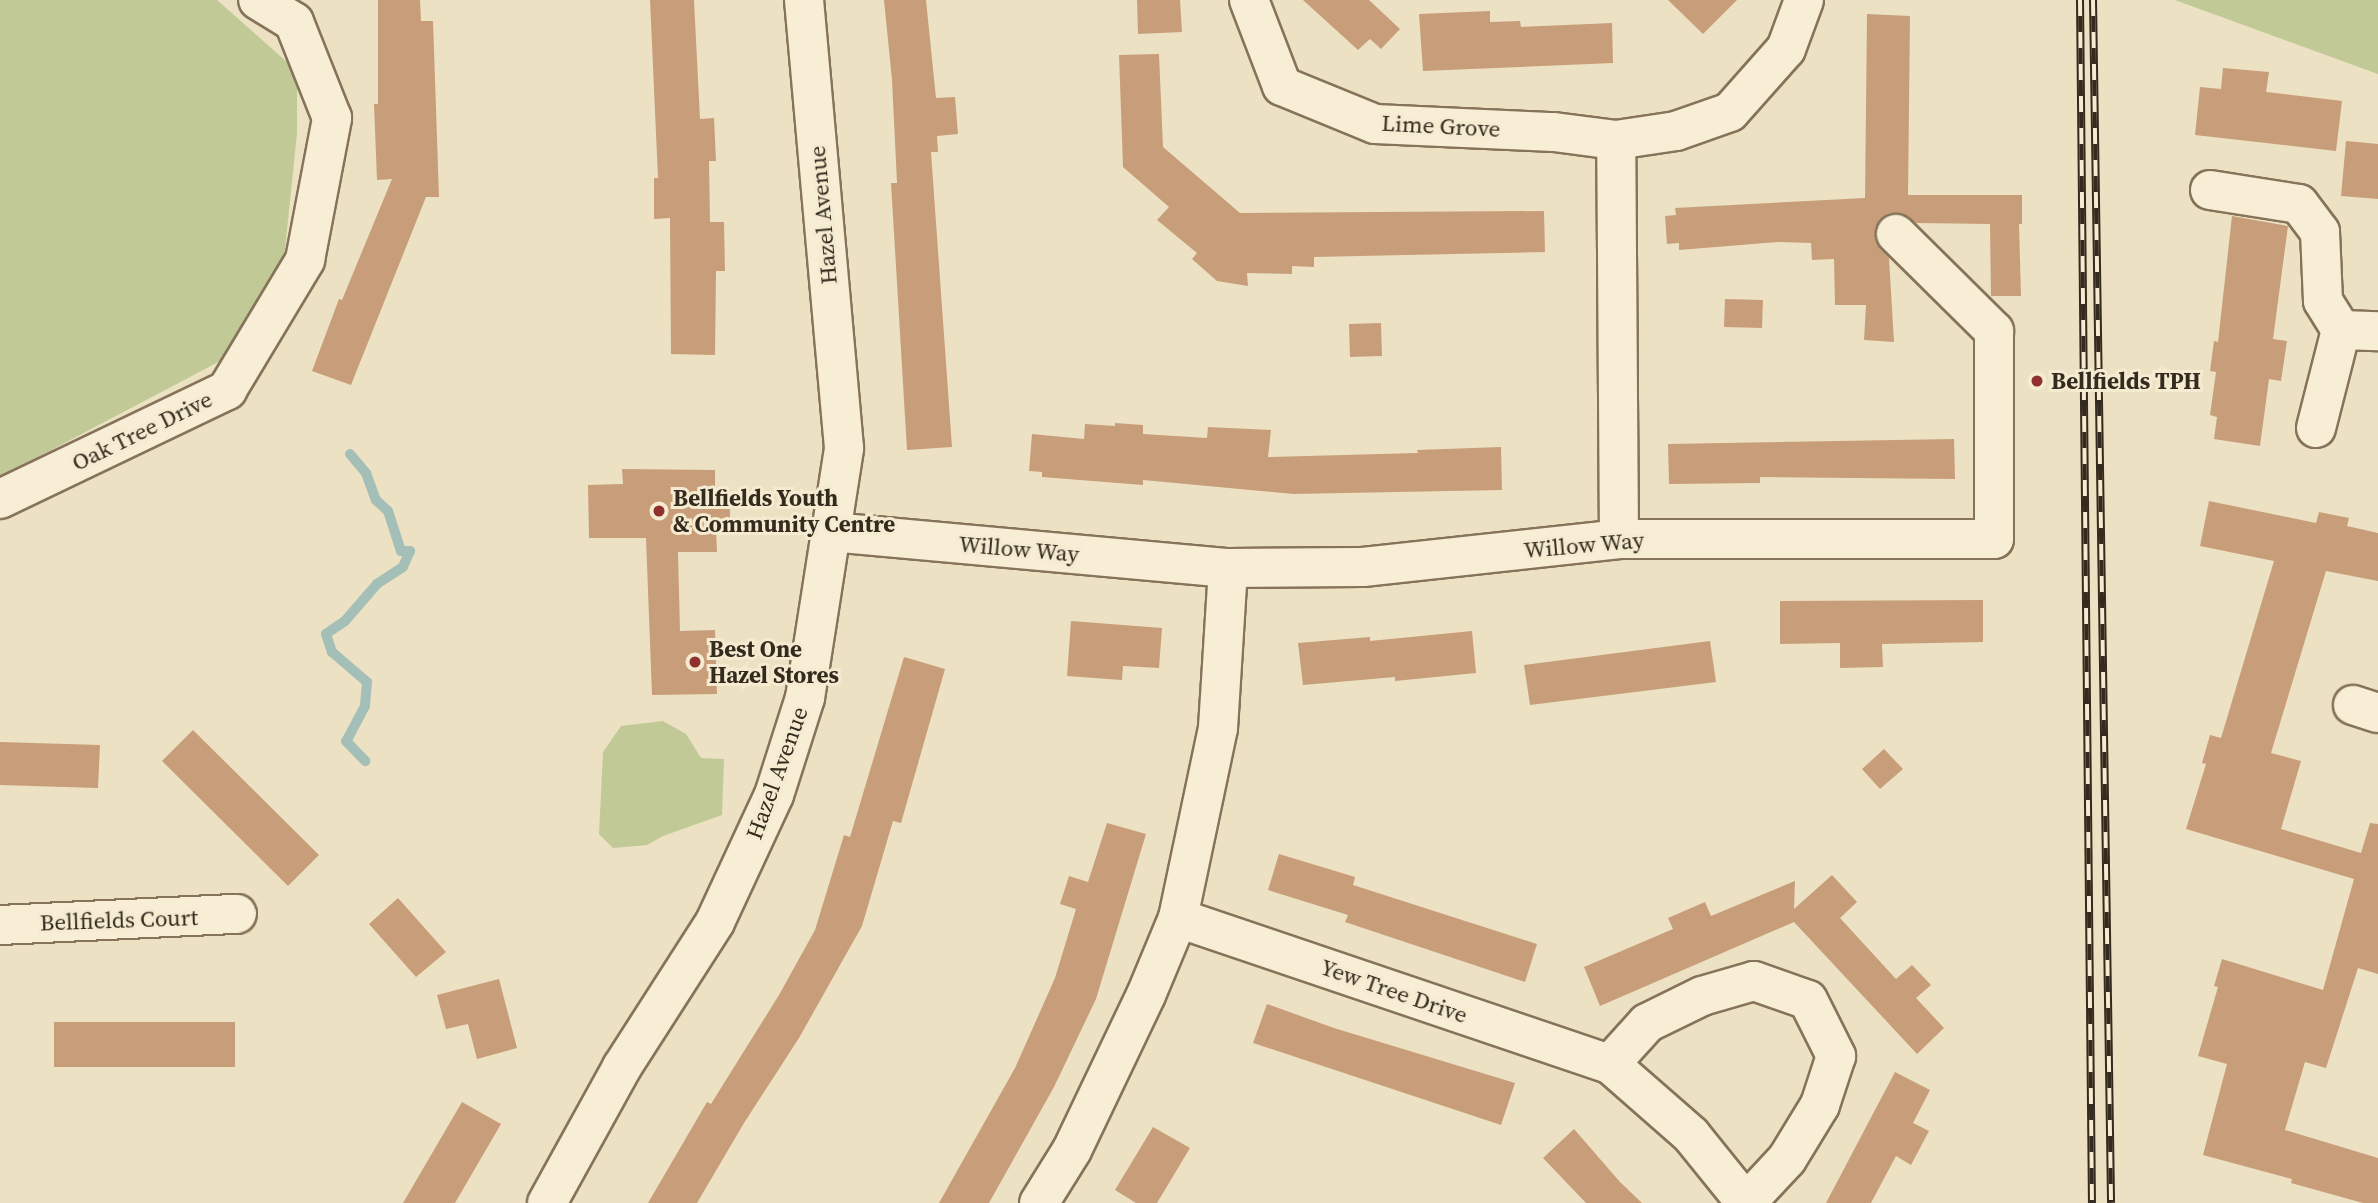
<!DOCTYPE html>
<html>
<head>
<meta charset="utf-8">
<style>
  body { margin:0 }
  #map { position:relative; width:2378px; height:1203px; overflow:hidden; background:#ece1c2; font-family:"Source Serif 4",serif }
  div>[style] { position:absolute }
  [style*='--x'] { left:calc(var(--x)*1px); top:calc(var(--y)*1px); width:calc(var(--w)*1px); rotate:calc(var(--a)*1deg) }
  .green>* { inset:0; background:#c1c997 }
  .stream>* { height:10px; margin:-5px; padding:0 5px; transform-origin:5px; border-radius:5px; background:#a4bfb8 }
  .building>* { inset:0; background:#c89e7a }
  .roads { filter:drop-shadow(2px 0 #85735a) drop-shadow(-2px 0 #85735a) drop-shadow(0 2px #85735a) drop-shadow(0 -2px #85735a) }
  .street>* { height:38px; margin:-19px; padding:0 19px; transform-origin:19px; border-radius:19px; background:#f7eed5 }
  .rail>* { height:8px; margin-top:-4px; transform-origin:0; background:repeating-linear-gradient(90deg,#f4ebd1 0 16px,#352a1e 0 32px); box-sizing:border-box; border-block:2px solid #352a1e }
  .dots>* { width:19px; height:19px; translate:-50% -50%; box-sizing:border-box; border:4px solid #f4ebd1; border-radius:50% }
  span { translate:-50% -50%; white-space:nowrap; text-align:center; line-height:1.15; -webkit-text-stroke:6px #f4ebd1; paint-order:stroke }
  .street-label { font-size:23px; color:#352a1e }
  .poi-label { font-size:23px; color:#352a1e; font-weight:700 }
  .left { translate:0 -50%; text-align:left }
</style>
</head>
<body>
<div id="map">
  <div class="green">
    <div style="clip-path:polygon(0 0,217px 0,297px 71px,297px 133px,284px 259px,224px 359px,0 477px)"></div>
    <div style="clip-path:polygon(2175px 0,2378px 0,2378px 74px)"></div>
    <div style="clip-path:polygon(663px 721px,686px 734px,701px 758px,724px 759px,722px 815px,663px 836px,647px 845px,613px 848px,599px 834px,603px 752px,621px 726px)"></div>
  </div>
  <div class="stream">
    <div style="--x:350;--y:454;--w:25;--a:50"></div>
    <div style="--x:366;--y:473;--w:29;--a:70"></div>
    <div style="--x:376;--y:500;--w:16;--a:43"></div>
    <div style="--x:388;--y:511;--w:42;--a:72"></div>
    <div style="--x:401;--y:551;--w:9;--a:0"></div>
    <div style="--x:410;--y:551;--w:17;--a:114"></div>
    <div style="--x:403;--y:567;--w:31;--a:147"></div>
    <div style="--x:377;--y:584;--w:49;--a:130.9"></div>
    <div style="--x:345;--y:621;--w:23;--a:146"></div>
    <div style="--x:326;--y:634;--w:19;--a:72"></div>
    <div style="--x:332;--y:652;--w:46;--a:40.6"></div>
    <div style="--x:367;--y:682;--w:24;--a:95"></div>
    <div style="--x:365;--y:706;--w:40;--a:118"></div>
    <div style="--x:346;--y:741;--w:28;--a:46"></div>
  </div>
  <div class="building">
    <div style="clip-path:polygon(378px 0,420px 0,421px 21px,433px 21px,439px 197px,426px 197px,351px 385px,312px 371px,339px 299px,342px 300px,392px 179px,377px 180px,374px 104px,378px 104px)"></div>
    <div style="clip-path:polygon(650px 0,694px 0,700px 119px,714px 118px,716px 161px,709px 161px,710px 222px,724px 222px,725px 271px,716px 271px,715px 355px,671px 354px,670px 218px,654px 219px,654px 178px,658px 178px)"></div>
    <div style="clip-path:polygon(884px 0,926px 0,936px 98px,955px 97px,958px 134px,937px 136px,938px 152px,931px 152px,952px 447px,907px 450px,891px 183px,897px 183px,892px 80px)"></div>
    <div style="clip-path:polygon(1137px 0,1180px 0,1182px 32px,1138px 34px)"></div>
    <div style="clip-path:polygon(1303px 0,1369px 0,1400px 29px,1381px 49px,1370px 39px,1358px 50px)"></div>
    <div style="clip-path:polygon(1668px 0,1737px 0,1703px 34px)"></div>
    <div style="clip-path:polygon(1490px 11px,1490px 22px,1520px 21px,1521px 27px,1612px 23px,1613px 63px,1423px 71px,1419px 14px)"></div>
    <div style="clip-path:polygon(1867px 14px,1910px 16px,1908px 195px,2022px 195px,2022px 224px,2019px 224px,2021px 296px,1991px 296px,1990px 224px,1916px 223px,1901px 213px,1890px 213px,1880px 219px,1875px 229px,1875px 239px,1889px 258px,1894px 342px,1864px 340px,1866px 305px,1835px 305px,1834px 259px,1812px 260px,1811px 243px,1778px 242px,1679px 250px,1679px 243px,1667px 244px,1665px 216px,1676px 215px,1675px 208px,1865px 198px)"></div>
    <div style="clip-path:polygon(1159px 54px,1163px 147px,1240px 213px,1544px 211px,1545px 252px,1314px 257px,1314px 267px,1292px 266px,1292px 274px,1247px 273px,1248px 286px,1217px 281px,1192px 259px,1197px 253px,1157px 220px,1169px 207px,1123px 167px,1119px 55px)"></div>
    <div style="clip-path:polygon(2223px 68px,2269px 72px,2266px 92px,2342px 101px,2336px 151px,2195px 135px,2200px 87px,2221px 89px)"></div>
    <div style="clip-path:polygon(2346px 141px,2378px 144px,2378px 199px,2341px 196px)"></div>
    <div style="clip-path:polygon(2232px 216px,2288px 226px,2273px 339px,2287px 341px,2281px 381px,2269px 379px,2260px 446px,2214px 439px,2217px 417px,2210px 415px,2216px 372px,2210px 371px,2214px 341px,2218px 342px)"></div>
    <div style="clip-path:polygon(1725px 299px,1763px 300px,1762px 328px,1724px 327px)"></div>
    <div style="clip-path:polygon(1381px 323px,1382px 356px,1350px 357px,1349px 324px)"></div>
    <div style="clip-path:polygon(1115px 423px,1143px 425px,1143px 434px,1207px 438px,1208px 427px,1271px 430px,1268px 457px,1418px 453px,1417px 450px,1501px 447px,1502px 490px,1293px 494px,1143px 480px,1143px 485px,1042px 477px,1042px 472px,1029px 471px,1032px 434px,1084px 439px,1085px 424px,1115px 426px)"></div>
    <div style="clip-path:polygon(1954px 439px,1955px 479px,1760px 477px,1760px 483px,1669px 484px,1668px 444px)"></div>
    <div style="clip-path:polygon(622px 469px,715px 470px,715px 493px,730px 493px,730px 528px,716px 529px,717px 552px,678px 552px,680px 631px,715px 630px,717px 694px,652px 695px,646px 538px,589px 538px,588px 485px,623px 484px)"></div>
    <div style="clip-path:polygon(2209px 501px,2316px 523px,2319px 512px,2349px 518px,2347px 526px,2378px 533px,2378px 581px,2326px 571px,2271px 753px,2301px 761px,2281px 829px,2361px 853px,2370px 823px,2378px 824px,2378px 974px,2358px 968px,2326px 1068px,2305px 1062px,2285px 1130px,2378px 1158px,2378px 1203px,2363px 1203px,2291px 1183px,2292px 1179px,2203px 1155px,2227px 1064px,2198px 1056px,2218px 987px,2214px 986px,2222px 959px,2323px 990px,2354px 879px,2186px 829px,2206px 764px,2202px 763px,2210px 735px,2221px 738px,2274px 561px,2200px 546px)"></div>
    <div style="clip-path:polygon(1983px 600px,1983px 642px,1882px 644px,1883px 667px,1840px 668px,1840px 643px,1780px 644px,1780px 601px)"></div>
    <div style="clip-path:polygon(1071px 621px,1162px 628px,1159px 668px,1123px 666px,1122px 680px,1067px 676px)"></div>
    <div style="clip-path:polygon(1472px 631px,1476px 673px,1395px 681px,1395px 677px,1303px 685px,1298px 643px,1370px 637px,1370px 641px)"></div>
    <div style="clip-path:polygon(1710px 641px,1716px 682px,1530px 705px,1524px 665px)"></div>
    <div style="clip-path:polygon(904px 657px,945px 669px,901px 823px,893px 821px,862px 926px,799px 1038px,744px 1123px,697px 1203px,648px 1203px,707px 1102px,711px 1104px,779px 995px,815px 930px,844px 835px,850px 837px)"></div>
    <div style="clip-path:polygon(193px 730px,319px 855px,288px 886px,162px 761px)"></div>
    <div style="clip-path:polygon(0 742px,100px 745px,98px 788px,0 785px)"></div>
    <div style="clip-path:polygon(1884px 749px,1903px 769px,1880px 789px,1862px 769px)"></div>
    <div style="clip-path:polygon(1107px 823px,1146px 834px,1096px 999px,1054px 1087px,989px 1203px,939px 1203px,1015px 1068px,1055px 978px,1076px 909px,1060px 904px,1069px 876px,1088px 882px)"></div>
    <div style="clip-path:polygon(1279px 854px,1355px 877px,1353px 885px,1537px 944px,1525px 982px,1345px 922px,1348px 915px,1268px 890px)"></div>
    <div style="clip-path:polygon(1832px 875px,1857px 902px,1840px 918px,1896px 979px,1912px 965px,1931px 985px,1916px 998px,1944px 1028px,1917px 1054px,1794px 922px,1600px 1006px,1584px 967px,1673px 929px,1668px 918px,1705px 902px,1711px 916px,1795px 881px,1794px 909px)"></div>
    <div style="clip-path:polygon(398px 898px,446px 952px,416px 977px,369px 924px)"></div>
    <div style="clip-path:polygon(499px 979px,517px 1048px,477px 1059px,468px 1024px,446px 1029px,437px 995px)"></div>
    <div style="clip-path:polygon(1267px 1004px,1334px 1028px,1515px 1083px,1501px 1125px,1253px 1043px)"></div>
    <div style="clip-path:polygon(54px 1022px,235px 1022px,235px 1067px,54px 1067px)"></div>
    <div style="clip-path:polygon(1895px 1072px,1930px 1090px,1913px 1123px,1929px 1131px,1911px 1165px,1896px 1156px,1871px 1203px,1826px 1203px)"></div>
    <div style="clip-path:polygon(462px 1102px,501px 1124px,455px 1203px,403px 1203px)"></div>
    <div style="clip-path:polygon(1153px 1127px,1190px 1148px,1157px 1203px,1136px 1203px,1115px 1190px)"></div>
    <div style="clip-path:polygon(1574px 1129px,1620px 1182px,1642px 1203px,1586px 1203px,1543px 1158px)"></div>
  </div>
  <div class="roads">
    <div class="street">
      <div style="--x:1249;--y:0;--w:92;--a:69"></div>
      <div style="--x:1282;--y:86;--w:100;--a:22.2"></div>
      <div style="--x:1375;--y:124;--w:179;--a:2.6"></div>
      <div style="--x:1554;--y:132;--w:63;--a:7.4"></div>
      <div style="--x:2210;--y:190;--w:90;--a:8.9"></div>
      <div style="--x:2299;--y:204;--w:35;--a:53"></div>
      <div style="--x:2320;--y:232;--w:69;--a:87.5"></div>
      <div style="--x:2323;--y:301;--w:34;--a:58"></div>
      <div style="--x:2316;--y:428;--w:101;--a:-75.7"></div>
      <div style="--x:2341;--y:330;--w:37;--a:2"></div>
      <div style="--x:0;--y:499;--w:252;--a:-25.6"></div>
      <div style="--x:227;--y:390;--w:152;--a:-59"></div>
      <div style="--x:305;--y:260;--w:145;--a:-79.2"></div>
      <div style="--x:332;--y:118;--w:103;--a:-111.6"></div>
      <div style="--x:294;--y:22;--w:42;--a:-148.6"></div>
      <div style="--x:831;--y:532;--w:399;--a:5.2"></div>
      <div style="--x:1228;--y:568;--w:135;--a:-0.4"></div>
      <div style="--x:1363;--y:567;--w:258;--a:-6.2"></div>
      <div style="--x:1619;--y:539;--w:375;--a:0"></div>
      <div style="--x:1994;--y:539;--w:208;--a:-90"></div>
      <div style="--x:1994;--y:331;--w:138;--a:-135.3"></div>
      <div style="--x:1619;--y:539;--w:399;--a:-90.4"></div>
      <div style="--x:1616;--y:140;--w:61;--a:-8.5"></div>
      <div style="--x:1676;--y:131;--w:57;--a:-19.4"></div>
      <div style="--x:1730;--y:112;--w:84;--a:-48.4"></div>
      <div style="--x:1786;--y:49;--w:52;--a:-69.8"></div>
      <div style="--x:2353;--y:705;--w:26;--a:18"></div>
      <div style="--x:1178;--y:918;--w:456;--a:18.7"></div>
      <div style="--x:1610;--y:1064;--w:55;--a:-47.9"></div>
      <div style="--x:1647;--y:1023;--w:61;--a:-26.1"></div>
      <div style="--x:1702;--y:996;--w:54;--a:-16.1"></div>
      <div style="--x:1754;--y:981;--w:57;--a:19.4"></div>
      <div style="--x:1808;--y:1000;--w:63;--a:63.4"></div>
      <div style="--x:1836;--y:1056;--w:52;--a:108.1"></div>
      <div style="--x:1820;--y:1105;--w:63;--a:121.4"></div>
      <div style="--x:1787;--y:1159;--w:60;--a:133"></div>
      <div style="--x:0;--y:925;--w:237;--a:-2.7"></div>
      <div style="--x:1610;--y:1064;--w:108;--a:41.2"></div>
      <div style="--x:1691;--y:1135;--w:86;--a:51.1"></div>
      <div style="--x:547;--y:1203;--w:155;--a:-61.1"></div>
      <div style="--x:622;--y:1067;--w:172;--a:-57.3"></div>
      <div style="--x:715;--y:922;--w:140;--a:-65.1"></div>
      <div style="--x:774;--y:795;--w:102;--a:-72.3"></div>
      <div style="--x:805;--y:698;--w:253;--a:-81.1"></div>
      <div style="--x:844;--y:448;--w:450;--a:-95.1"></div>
      <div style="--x:1039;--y:1203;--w:62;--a:-58.1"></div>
      <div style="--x:1072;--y:1150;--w:172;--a:-64.5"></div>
      <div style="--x:1146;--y:995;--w:83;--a:-67.4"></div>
      <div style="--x:1178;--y:918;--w:194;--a:-78.1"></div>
      <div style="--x:1218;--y:728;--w:160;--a:-86.4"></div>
    </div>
  </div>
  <div class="rail">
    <div style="--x:2080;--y:0;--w:1203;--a:89.43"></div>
    <div style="--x:2093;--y:0;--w:1203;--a:89.14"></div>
  </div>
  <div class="dots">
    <div style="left:2037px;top:381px;background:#91312d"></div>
    <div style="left:659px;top:511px;background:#91312d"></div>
    <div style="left:695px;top:662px;background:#91312d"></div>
  </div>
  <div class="street-label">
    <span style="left:1441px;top:126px;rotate:3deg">Lime Grove</span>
    <span style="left:823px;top:215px;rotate:-95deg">Hazel Avenue</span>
    <span style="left:142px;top:431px;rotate:-26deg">Oak Tree Drive</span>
    <span style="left:1584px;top:545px;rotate:-5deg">Willow Way</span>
    <span style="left:1019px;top:549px;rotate:5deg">Willow Way</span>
    <span style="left:777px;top:773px;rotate:-70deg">Hazel Avenue</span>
    <span style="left:119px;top:920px;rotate:-2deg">Bellfields Court</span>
    <span style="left:1394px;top:991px;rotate:19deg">Yew Tree Drive</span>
  </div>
  <div class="poi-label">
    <span class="left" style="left:2051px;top:381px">Bellfields TPH</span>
    <span class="left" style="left:673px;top:511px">Bellfields Youth<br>&amp; Community Centre</span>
    <span class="left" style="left:709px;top:662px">Best One<br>Hazel Stores</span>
  </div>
</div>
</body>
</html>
